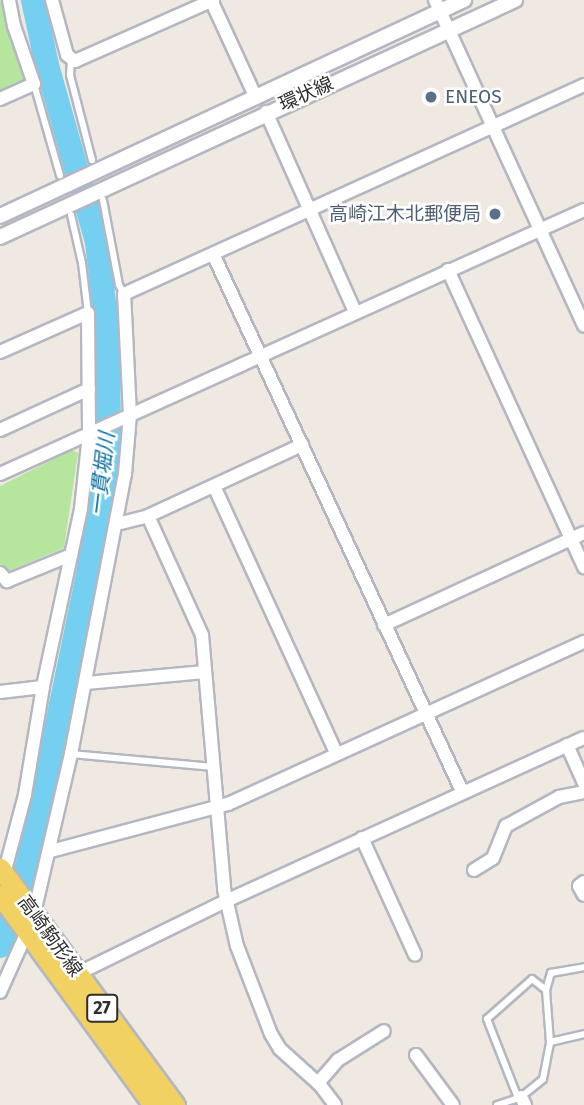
<!DOCTYPE html>
<html>
<head>
<meta charset="utf-8">
<style>
  body { margin:0 }
  #map { position:relative; width:584px; height:1105px; overflow:hidden; background:#efe9e1; font-family:"Fira Sans","Noto Sans JP",sans-serif }
  div>[style] { position:absolute }
  [style*='--x'] { left:calc(var(--x)*1px); top:calc(var(--y)*1px); width:calc(var(--w)*1px); rotate:calc(var(--a)*1deg) }
  .green>* { inset:0; background:#b6e59e }
  .river>* { height:24px; margin:-12px; padding:0 12px; transform-origin:12px; border-radius:12px; background:#75cff0 }
  .roads { filter:drop-shadow(2px 0 #b4b7c1) drop-shadow(-2px 0 #b4b7c1) drop-shadow(0 2px #b4b7c1) drop-shadow(0 -2px #b4b7c1) }
  .service>* { height:6px; margin:-3px; padding:0 3px; transform-origin:3px; border-radius:3px; background:#fff }
  .minor>* { height:12px; margin:-6px; padding:0 6px; transform-origin:6px; border-radius:6px; background:#fff }
  .tertiary>* { height:14px; margin:-7px; padding:0 7px; transform-origin:7px; border-radius:7px; background:#fff }
  .primary>* { height:19px; margin:-9.5px; padding:0 9.5px; transform-origin:9.5px; border-radius:9.5px; background:#f2d163 }
  .dots>* { width:19px; height:19px; translate:-50% -50%; box-sizing:border-box; border:4px solid #fff; border-radius:50% }
  span { translate:-50% -50%; white-space:nowrap; text-align:center; line-height:1.15; -webkit-text-stroke:5px #fff; paint-order:stroke }
  .shield-label span { padding:2px 5px; background:#fff; border:2px solid; border-radius:5px; -webkit-text-stroke-width:0 }
  .shield-label { font-size:18px; color:#2e2e2e; font-weight:700 }
  .street-label { font-size:19px; color:#2e2e2e }
  .service-label { font-size:19px; color:#4e5e75 }
  .left { translate:0 -50%; text-align:left }
  .right { translate:-100% -50%; text-align:right }
  .water-label { font-size:21px; color:#0d6fa3; font-style:italic }
</style>
</head>
<body>
<div id="map">
  <div class="green">
    <div style="clip-path:polygon(0 0,5px 0,28px 79px,0 91px)"></div>
    <div style="clip-path:polygon(72px 450px,78px 453px,64px 548px,6px 572px,0 564px,0 486px)"></div>
  </div>
  <div class="river">
    <div style="--x:0;--y:946;--w:87;--a:-71.1"></div>
    <div style="--x:28;--y:864;--w:295;--a:-78.3"></div>
    <div style="--x:88;--y:575;--w:131;--a:-80.8"></div>
    <div style="--x:109;--y:446;--w:109;--a:-90.5"></div>
    <div style="--x:108;--y:337;--w:96;--a:-96.6"></div>
    <div style="--x:97;--y:242;--w:184;--a:-105.8"></div>
    <div style="--x:47;--y:65;--w:66;--a:-102.2"></div>
  </div>
  <div class="roads">
    <div class="service">
      <div style="--x:71;--y:61;--w:14;--a:94"></div>
      <div style="--x:70;--y:75;--w:88;--a:75.5"></div>
      <div style="--x:34;--y:84;--w:95;--a:74.1"></div>
      <div style="--x:103;--y:200;--w:86;--a:79.3"></div>
      <div style="--x:119;--y:285;--w:10;--a:61"></div>
      <div style="--x:71;--y:215;--w:49;--a:77.1"></div>
      <div style="--x:82;--y:263;--w:50;--a:83.2"></div>
      <div style="--x:71;--y:754;--w:143;--a:5.2"></div>
      <div style="--x:550;--y:1042;--w:35;--a:-13"></div>
      <div style="--x:518;--y:1098;--w:85;--a:-111.4"></div>
      <div style="--x:487;--y:1019;--w:60;--a:-41.6"></div>
      <div style="--x:532;--y:979;--w:18;--a:38"></div>
      <div style="--x:497;--y:1105;--w:25;--a:-18"></div>
      <div style="--x:521;--y:1097;--w:28;--a:-39"></div>
      <div style="--x:543;--y:1079;--w:38;--a:-79"></div>
      <div style="--x:550;--y:1042;--w:52;--a:-94.4"></div>
      <div style="--x:546;--y:990;--w:18;--a:-74"></div>
      <div style="--x:551;--y:973;--w:34;--a:-10"></div>
    </div>
    <div class="minor">
      <div style="--x:52;--y:0;--w:57;--a:74.7"></div>
      <div style="--x:67;--y:55;--w:10;--a:37"></div>
      <div style="--x:75;--y:61;--w:151;--a:-23.8"></div>
      <div style="--x:211;--y:0;--w:108;--a:65.3"></div>
      <div style="--x:435;--y:0;--w:358;--a:65.4"></div>
      <div style="--x:0;--y:99;--w:37;--a:-24"></div>
      <div style="--x:34;--y:84;--w:61;--a:-109"></div>
      <div style="--x:14;--y:26;--w:26;--a:-101"></div>
      <div style="--x:266;--y:112;--w:219;--a:66"></div>
      <div style="--x:214;--y:256;--w:590;--a:65.13"></div>
      <div style="--x:448;--y:270;--w:327;--a:65.4"></div>
      <div style="--x:0;--y:352;--w:96;--a:-23.9"></div>
      <div style="--x:88;--y:313;--w:122;--a:89.5"></div>
      <div style="--x:89;--y:435;--w:74;--a:96.2"></div>
      <div style="--x:81;--y:509;--w:182;--a:102.1"></div>
      <div style="--x:43;--y:687;--w:109;--a:99.5"></div>
      <div style="--x:25;--y:795;--w:82;--a:104.9"></div>
      <div style="--x:0;--y:430;--w:98;--a:-24.7"></div>
      <div style="--x:0;--y:474;--w:641;--a:-24.33"></div>
      <div style="--x:214;--y:486;--w:293;--a:65.4"></div>
      <div style="--x:148;--y:516;--w:131;--a:65.6"></div>
      <div style="--x:202;--y:635;--w:255;--a:85"></div>
      <div style="--x:224;--y:889;--w:58;--a:77.2"></div>
      <div style="--x:237;--y:946;--w:94;--a:68.9"></div>
      <div style="--x:271;--y:1034;--w:17;--a:59"></div>
      <div style="--x:280;--y:1049;--w:54;--a:42"></div>
      <div style="--x:320;--y:1085;--w:25;--a:53"></div>
      <div style="--x:117;--y:524;--w:32;--a:-14"></div>
      <div style="--x:148;--y:516;--w:170;--a:-24.8"></div>
      <div style="--x:0;--y:573;--w:11;--a:49"></div>
      <div style="--x:7;--y:581;--w:69;--a:-22.1"></div>
      <div style="--x:384;--y:625;--w:220;--a:-24.7"></div>
      <div style="--x:86;--y:683;--w:119;--a:-5.3"></div>
      <div style="--x:0;--y:692;--w:43;--a:-6.6"></div>
      <div style="--x:567;--y:745;--w:42;--a:65.9"></div>
      <div style="--x:362;--y:838;--w:128;--a:65.6"></div>
      <div style="--x:51;--y:851;--w:183;--a:-14.9"></div>
      <div style="--x:228;--y:804;--w:391;--a:-24.5"></div>
      <div style="--x:474;--y:870;--w:22;--a:-32"></div>
      <div style="--x:493;--y:858;--w:35;--a:-68"></div>
      <div style="--x:506;--y:826;--w:60;--a:-28.7"></div>
      <div style="--x:559;--y:797;--w:25;--a:-11"></div>
      <div style="--x:584;--y:882;--w:6;--a:141"></div>
      <div style="--x:579;--y:886;--w:10;--a:61"></div>
      <div style="--x:34;--y:913;--w:163;--a:-76.9"></div>
      <div style="--x:71;--y:754;--w:285;--a:-79.1"></div>
      <div style="--x:125;--y:474;--w:59;--a:-85.2"></div>
      <div style="--x:130;--y:415;--w:121;--a:-92.8"></div>
      <div style="--x:124;--y:294;--w:505;--a:-24.43"></div>
      <div style="--x:77;--y:974;--w:166;--a:-26.1"></div>
      <div style="--x:226;--y:901;--w:393;--a:-24.5"></div>
      <div style="--x:0;--y:992;--w:66;--a:-65.8"></div>
      <div style="--x:416;--y:1055;--w:62;--a:53.5"></div>
      <div style="--x:318;--y:1083;--w:30;--a:-49"></div>
      <div style="--x:338;--y:1060;--w:54;--a:-32.2"></div>
      <div style="--x:521;--y:1097;--w:9;--a:63"></div>
    </div>
    <div class="tertiary">
      <div style="--x:0;--y:216;--w:512;--a:-24.96"></div>
      <div style="--x:0;--y:237;--w:567;--a:-24.71"></div>
    </div>
    <div class="primary">
      <div style="--x:0;--y:868;--w:295;--a:53.6"></div>
      <div style="--x:0;--y:895;--w:260;--a:53.9"></div>
    </div>
  </div>
  <div class="dots">
    <div style="left:431px;top:97px;background:#5c6f8a"></div>
    <div style="left:495px;top:214px;background:#5c6f8a"></div>
  </div>
  <div class="shield-label">
    <span style="left:102px;top:1008px">27</span>
  </div>
  <div class="street-label">
    <span style="left:306px;top:94px;rotate:-24deg">環状線</span>
    <span style="left:50px;top:936px;rotate:54deg">高崎駒形線</span>
  </div>
  <div class="service-label">
    <span class="left" style="left:445px;top:97px">ENEOS</span>
    <span class="right" style="left:481px;top:214px">高崎江木北郵便局</span>
  </div>
  <div class="water-label">
    <span style="left:102px;top:474px;rotate:-83deg">一貫堀川</span>
  </div>
</div>
</body>
</html>
